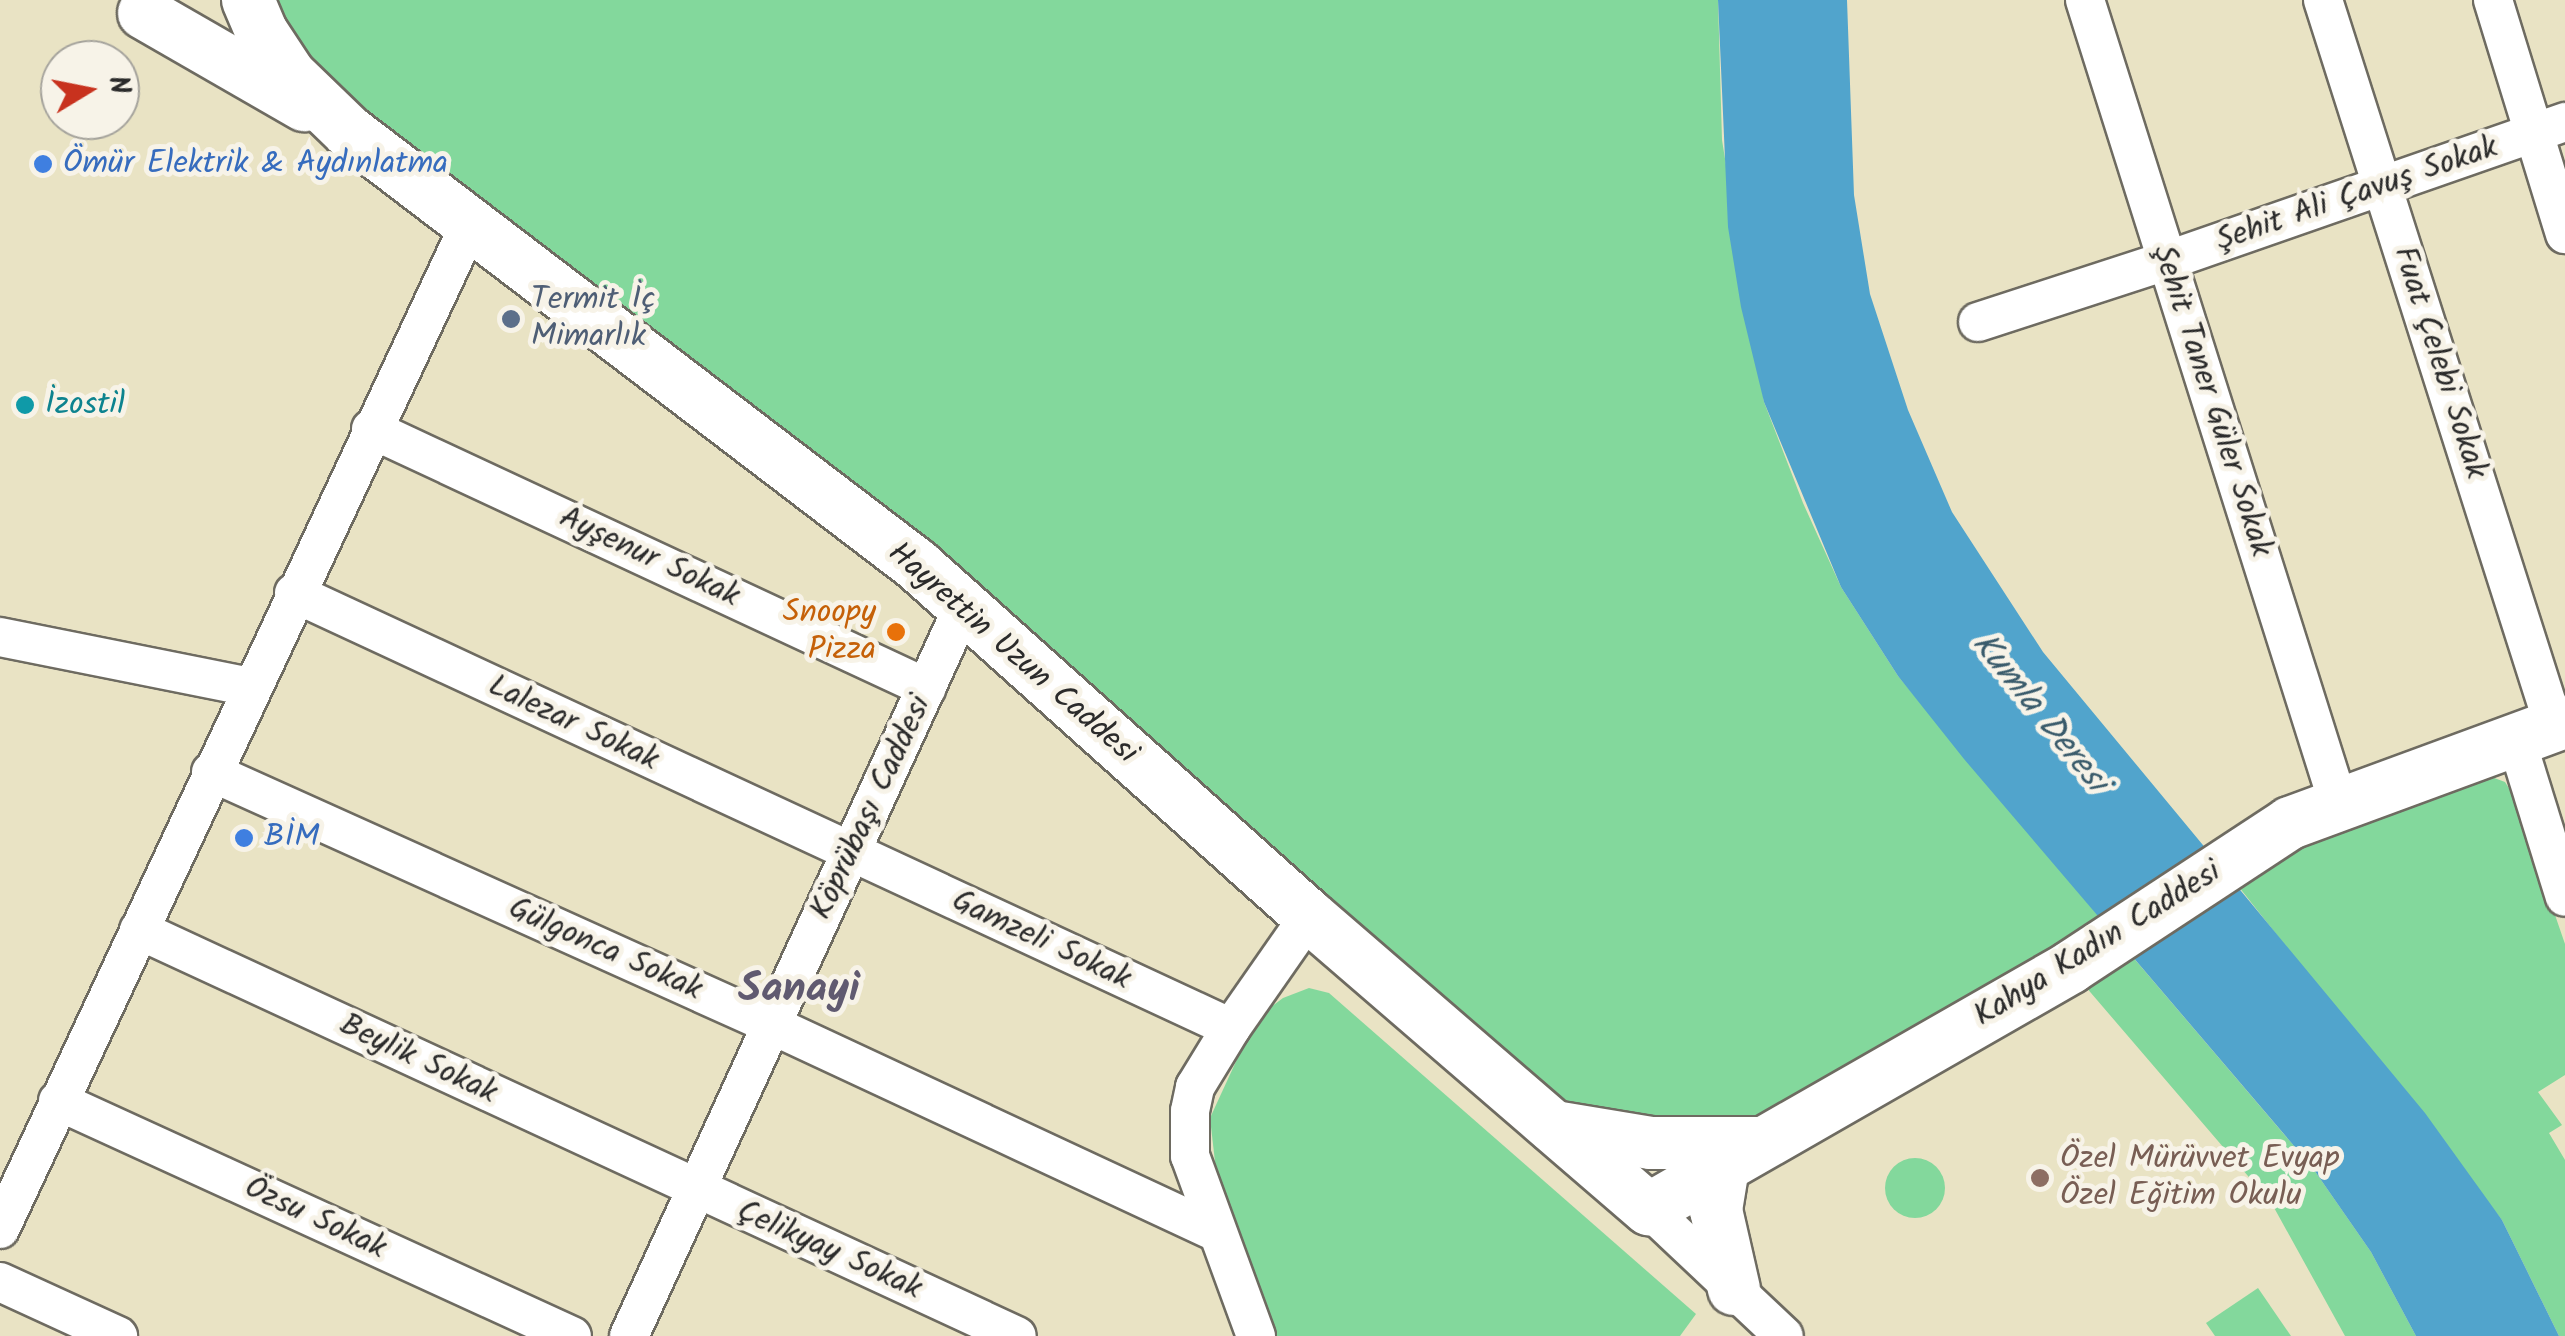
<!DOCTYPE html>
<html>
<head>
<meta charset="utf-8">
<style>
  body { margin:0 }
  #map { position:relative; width:2565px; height:1336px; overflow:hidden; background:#e9e3c4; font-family:Kalam,sans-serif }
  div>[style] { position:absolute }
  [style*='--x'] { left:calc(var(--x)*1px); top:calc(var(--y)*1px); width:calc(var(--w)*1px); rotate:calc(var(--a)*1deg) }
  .green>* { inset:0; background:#83d89c }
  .round { border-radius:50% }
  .water>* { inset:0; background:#51a4cc }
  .roads { filter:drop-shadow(2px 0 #6e6b61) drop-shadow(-2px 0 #6e6b61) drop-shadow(0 2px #6e6b61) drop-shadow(0 -2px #6e6b61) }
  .street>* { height:38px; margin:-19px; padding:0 19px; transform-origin:19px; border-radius:19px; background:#fff }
  .secondary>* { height:52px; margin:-26px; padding:0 26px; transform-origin:26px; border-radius:26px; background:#fff }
  .dots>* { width:28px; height:28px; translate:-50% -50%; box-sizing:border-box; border:5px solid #f7f3e8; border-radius:50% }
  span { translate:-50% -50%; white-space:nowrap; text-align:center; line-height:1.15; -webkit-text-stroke:10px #f7f3e8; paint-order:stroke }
  .shop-label { font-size:32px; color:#366cbe }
  .left { translate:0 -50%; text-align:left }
  .street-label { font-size:32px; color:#2b2b2b }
  .service-label { font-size:32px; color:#4e5e75 }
  .culture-label { font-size:32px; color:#0d838f }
  .food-label { font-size:32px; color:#c56008 }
  .right { translate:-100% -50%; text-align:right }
  .education-label { font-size:32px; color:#785e54 }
  .water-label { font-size:35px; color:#3a5b6b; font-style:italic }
  .district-label { font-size:42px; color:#605a70; font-weight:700 }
  .north { position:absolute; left:40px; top:40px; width:100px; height:100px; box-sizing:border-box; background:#f7f3e8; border:2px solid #a5a39c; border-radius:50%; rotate:80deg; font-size:28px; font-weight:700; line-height:40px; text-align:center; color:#2b2b2b }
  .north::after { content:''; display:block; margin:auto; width:35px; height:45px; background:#c8321e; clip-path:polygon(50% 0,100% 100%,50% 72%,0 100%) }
</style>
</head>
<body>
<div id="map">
  <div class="green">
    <div style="clip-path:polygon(263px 0,1718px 0,1722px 140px,1764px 402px,1803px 503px,1841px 587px,1898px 676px,2106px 925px,1753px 1122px,1596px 1115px,1560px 1097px,1531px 1081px,307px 68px)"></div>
    <div style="clip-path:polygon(2489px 776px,2505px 782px,2514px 796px,2565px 944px,2565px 1075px,2538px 1092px,2562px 1125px,2549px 1133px,2565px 1160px,2565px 1336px,2559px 1336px,2502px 1220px,2235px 882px,2297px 838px)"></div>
    <div style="clip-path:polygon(2131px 955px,2312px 1167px,2371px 1252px,2416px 1336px,2345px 1336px,2272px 1204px,2085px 986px)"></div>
    <div style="clip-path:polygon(1309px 988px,1329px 993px,1696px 1314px,1680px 1336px,1276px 1336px,1218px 1188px,1210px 1118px,1256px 1018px,1283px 998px)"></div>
    <div class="round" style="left:1885px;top:1158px;width:60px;height:60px"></div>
    <div style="clip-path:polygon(2258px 1288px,2291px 1336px,2215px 1336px,2206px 1323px)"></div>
  </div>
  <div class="water">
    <div style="clip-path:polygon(1718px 0,1847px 0,1854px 195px,1870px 294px,1908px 410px,1952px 512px,2043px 652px,2425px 1113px,2502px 1220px,2559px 1336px,2416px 1336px,2371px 1252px,2312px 1167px,1964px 759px,1898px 676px,1841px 587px,1764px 402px,1741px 307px,1728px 227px)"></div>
  </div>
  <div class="roads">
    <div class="street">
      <div style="--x:2085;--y:0;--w:841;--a:72.49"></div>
      <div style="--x:2323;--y:0;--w:762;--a:72.35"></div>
      <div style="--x:2493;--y:0;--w:245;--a:72.9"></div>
      <div style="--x:1978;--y:322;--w:198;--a:-18"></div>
      <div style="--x:2166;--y:261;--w:423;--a:-19.2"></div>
      <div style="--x:371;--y:429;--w:613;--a:24.98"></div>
      <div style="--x:294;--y:593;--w:1033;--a:24.9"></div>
      <div style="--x:0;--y:637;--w:256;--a:11.3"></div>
      <div style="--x:2516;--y:739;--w:165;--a:72.8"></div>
      <div style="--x:211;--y:772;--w:615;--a:24.27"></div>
      <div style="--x:772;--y:1025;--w:490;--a:25"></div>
      <div style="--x:139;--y:930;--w:967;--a:24.82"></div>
      <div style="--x:58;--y:1101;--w:565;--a:24.57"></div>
      <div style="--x:1649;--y:1209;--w:185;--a:43.3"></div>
      <div style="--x:0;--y:1229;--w:1109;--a:-64.94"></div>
      <div style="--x:0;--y:1282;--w:130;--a:24.6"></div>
      <div style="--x:629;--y:1336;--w:802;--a:-65.38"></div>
      <div style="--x:1256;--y:1336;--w:192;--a:-110.1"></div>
      <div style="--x:1190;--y:1156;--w:45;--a:-90"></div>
      <div style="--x:1190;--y:1111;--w:25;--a:-78"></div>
      <div style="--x:1195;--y:1087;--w:69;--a:-58.6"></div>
      <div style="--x:1231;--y:1028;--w:136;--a:-55.1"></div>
    </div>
    <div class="secondary">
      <div style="--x:248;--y:0;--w:34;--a:67"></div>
      <div style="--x:261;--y:31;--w:53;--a:56.6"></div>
      <div style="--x:290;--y:75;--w:81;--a:44"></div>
      <div style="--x:348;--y:131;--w:716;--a:37.33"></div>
      <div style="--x:917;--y:565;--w:526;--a:41.84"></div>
      <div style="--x:1309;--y:916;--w:449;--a:40.8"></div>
      <div style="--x:1649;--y:1209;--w:486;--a:-29.8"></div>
      <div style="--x:2071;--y:967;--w:262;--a:-33.3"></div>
      <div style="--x:2290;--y:823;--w:293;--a:-20.2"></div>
      <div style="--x:144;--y:13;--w:185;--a:29.9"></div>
      <div style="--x:1554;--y:1127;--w:98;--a:9.4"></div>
      <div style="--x:1651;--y:1143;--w:108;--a:0"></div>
      <div style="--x:1723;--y:1167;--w:44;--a:99.2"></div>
      <div style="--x:1716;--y:1210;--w:81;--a:77.2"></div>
    </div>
  </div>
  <div class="dots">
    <div style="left:43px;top:164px;background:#3f7fe0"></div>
    <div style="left:511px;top:319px;background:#5c6f8a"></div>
    <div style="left:25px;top:405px;background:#0f9aa8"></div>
    <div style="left:896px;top:632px;background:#e8710a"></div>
    <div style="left:244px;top:838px;background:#3f7fe0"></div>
    <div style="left:2040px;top:1178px;background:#8d6e63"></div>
  </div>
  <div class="shop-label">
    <span class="left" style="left:63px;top:164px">Ömür Elektrik &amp; Aydınlatma</span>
    <span class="left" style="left:264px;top:838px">BİM</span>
  </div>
  <div class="street-label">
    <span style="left:2357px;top:195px;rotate:-19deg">Şehit Ali Çavuş Sokak</span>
    <span style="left:2439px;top:363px;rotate:72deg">Fuat Çelebi Sokak</span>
    <span style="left:2211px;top:401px;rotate:72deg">Şehit Taner Güler Sokak</span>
    <span style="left:649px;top:558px;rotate:25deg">Ayşenur Sokak</span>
    <span style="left:1012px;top:654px;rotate:41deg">Hayrettin Uzun Caddesi</span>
    <span style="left:573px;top:724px;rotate:25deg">Lalezar Sokak</span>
    <span style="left:872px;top:808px;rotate:-65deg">Köprübaşı Caddesi</span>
    <span style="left:1041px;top:941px;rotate:25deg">Gamzeli Sokak</span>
    <span style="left:2098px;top:945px;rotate:-32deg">Kahya Kadın Caddesi</span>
    <span style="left:605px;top:950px;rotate:24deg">Gülgonca Sokak</span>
    <span style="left:418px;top:1060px;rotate:25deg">Beylik Sokak</span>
    <span style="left:315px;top:1219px;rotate:25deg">Özsu Sokak</span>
    <span style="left:829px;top:1251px;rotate:24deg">Çelikyay Sokak</span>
  </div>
  <div class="service-label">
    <span class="left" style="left:531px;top:319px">Termit İç<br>Mimarlık</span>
  </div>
  <div class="culture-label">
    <span class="left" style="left:45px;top:405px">İzostil</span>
  </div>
  <div class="food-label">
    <span class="right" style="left:876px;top:632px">Snoopy<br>Pizza</span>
  </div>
  <div class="education-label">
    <span class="left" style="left:2060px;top:1178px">Özel Mürüvvet Evyap<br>Özel Eğitim Okulu</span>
  </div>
  <div class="water-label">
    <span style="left:2039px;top:713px;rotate:51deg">Kumla Deresi</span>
  </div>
  <div class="district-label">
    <span style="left:799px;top:990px">Sanayi</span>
  </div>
  <div class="north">N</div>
</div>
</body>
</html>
